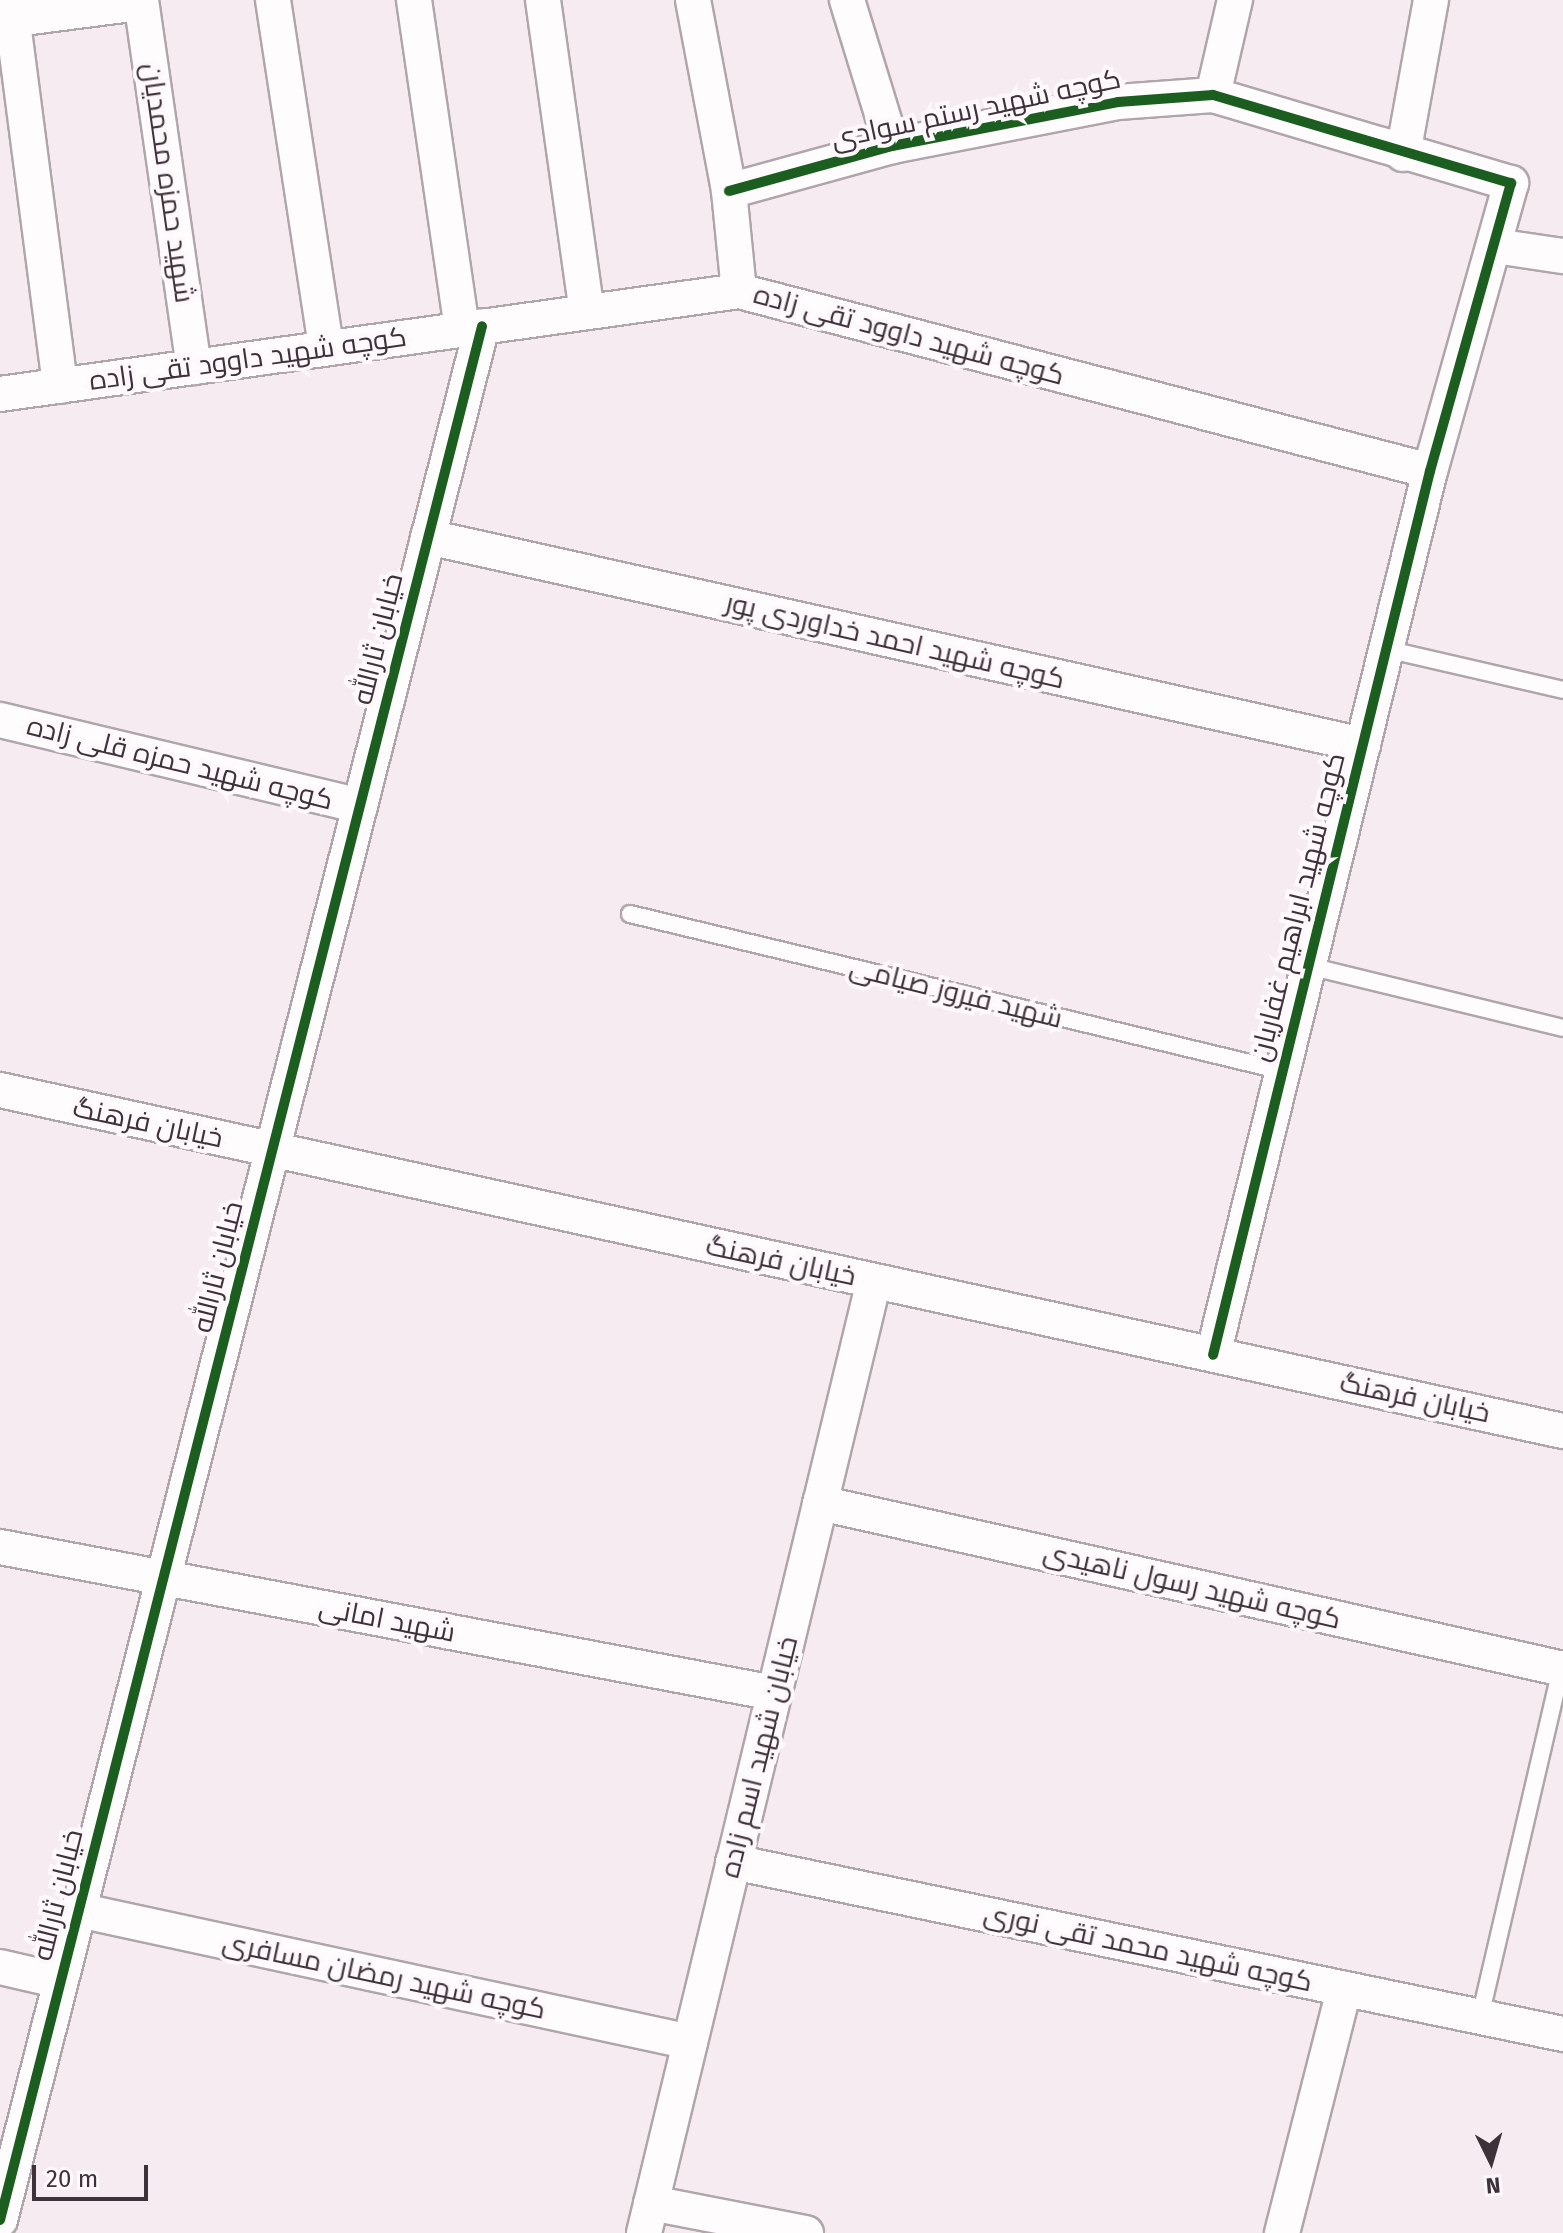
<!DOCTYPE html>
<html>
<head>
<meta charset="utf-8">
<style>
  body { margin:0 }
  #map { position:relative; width:1563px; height:2233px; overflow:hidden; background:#f7ebf2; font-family:"Fira Sans",Cairo,sans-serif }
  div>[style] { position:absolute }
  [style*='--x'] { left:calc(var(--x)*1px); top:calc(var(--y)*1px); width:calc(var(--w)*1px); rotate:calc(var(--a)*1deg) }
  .roads { filter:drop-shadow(2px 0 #afa5aa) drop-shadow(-2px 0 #afa5aa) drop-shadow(0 2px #afa5aa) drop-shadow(0 -2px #afa5aa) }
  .lane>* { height:16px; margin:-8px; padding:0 8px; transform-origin:8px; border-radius:8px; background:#fefcfd }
  .street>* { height:34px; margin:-17px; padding:0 17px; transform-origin:17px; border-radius:17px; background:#fefcfd }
  .secondary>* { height:44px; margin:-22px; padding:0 22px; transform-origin:22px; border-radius:22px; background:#fefcfd }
  .cycleway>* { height:10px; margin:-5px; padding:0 5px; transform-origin:5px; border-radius:5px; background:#1b5e20 }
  span { translate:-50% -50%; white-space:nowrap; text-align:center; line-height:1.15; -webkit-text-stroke:8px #fef8fc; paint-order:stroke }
  .street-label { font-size:28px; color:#3d3239 }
  .north { position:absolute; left:1451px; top:2121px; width:80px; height:80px; -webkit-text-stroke:6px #fef8fc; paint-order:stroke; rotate:175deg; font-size:22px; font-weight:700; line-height:32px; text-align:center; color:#3d3239 }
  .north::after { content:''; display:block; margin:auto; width:28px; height:36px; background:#3d3239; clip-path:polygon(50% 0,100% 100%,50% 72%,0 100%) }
  .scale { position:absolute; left:32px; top:2165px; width:116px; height:36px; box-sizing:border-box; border:4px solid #3d3239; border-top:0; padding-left:10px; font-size:24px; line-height:28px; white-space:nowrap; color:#3d3239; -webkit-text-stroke:6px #fef8fc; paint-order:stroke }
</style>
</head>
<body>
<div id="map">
  <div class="roads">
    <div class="lane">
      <div style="--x:1386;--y:649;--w:182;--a:13"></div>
      <div style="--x:630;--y:914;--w:672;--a:13.52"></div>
      <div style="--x:1309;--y:966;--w:261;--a:13.7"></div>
      <div style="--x:1480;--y:2017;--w:358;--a:-76.9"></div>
    </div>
    <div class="street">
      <div style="--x:141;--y:0;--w:371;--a:81.8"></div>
      <div style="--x:273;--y:0;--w:352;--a:81.3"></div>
      <div style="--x:414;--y:0;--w:332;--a:81.7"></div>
      <div style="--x:543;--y:0;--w:315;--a:82"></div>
      <div style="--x:693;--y:0;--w:194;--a:79.3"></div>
      <div style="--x:729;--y:191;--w:100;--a:84.3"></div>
      <div style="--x:847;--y:0;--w:153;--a:72.9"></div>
      <div style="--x:12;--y:15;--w:374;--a:82.6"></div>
      <div style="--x:1213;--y:95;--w:98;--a:-77"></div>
      <div style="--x:1403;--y:154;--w:157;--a:-79.7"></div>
      <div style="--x:729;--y:191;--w:169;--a:-15.4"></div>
      <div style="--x:892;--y:146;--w:230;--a:-11"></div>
      <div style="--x:1118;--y:102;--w:95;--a:-4.2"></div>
      <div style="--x:1213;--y:95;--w:311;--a:16.5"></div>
      <div style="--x:1511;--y:183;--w:299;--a:105.7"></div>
      <div style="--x:1430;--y:471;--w:910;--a:103.79"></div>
      <div style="--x:1495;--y:246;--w:69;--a:8.4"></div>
      <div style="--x:0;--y:394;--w:746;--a:-7.93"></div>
      <div style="--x:739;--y:291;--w:714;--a:14.6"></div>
      <div style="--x:428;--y:537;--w:958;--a:12.54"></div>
      <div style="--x:0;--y:720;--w:370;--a:13.4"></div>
      <div style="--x:0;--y:1090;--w:1600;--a:12.31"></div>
      <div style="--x:820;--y:1503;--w:761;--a:12.59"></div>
      <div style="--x:0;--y:1547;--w:788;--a:10.68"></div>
      <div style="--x:733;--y:1862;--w:848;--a:11.71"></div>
      <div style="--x:78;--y:1910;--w:626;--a:12.17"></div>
      <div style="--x:0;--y:1967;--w:62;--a:13.1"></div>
      <div style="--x:651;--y:2203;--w:158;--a:11"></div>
      <div style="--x:0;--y:2220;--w:1954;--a:-75.72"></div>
      <div style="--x:644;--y:2233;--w:979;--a:-76.42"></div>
      <div style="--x:1282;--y:2233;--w:252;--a:-75.7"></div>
    </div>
    <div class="secondary">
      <div style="--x:0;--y:16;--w:124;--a:-7.4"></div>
    </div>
  </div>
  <div class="cycleway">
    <div style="--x:729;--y:191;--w:169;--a:-15.4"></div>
    <div style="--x:892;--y:146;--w:230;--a:-11"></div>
    <div style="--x:1118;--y:102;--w:95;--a:-4.2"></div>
    <div style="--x:1213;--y:95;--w:311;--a:16.5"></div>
    <div style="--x:1511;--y:183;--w:299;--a:105.7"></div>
    <div style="--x:1430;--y:471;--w:910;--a:103.79"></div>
    <div style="--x:0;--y:2220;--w:1954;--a:-75.72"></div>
  </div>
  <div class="street-label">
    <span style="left:976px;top:109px;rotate:-12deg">کوچه شهید رستم سوادی</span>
    <span style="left:168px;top:183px;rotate:82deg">شهید حمزه محمدیان</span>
    <span style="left:909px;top:335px;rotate:15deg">کوچه شهید داوود تقی زاده</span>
    <span style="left:248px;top:359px;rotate:-8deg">کوچه شهید داوود تقی زاده</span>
    <span style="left:378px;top:639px;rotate:-76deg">خیابان ثارالله</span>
    <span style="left:895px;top:641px;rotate:13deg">کوچه شهید احمد خداوردی پور</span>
    <span style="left:180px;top:763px;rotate:14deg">کوچه شهید حمزه قلی زاده</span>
    <span style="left:1298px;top:907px;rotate:-76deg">کوچه شهید ابراهیم غفاریان</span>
    <span style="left:956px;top:993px;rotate:14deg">شهید فیروز صیامی</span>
    <span style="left:148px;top:1123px;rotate:12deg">خیابان فرهنگ</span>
    <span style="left:781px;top:1261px;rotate:12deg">خیابان فرهنگ</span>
    <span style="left:218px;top:1267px;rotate:-76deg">خیابان ثارالله</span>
    <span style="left:1415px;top:1398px;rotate:12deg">خیابان فرهنگ</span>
    <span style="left:1192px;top:1586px;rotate:13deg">کوچه شهید رسول ناهیدی</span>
    <span style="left:387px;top:1620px;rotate:11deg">شهید امانی</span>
    <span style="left:759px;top:1757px;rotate:-76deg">خیابان شهید اسم زاده</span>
    <span style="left:58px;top:1895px;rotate:-76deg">خیابان ثارالله</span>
    <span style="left:1148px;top:1948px;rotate:12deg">کوچه شهید محمد تقی نوری</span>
    <span style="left:384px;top:1976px;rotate:12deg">کوچه شهید رمضان مسافری</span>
  </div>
  <div class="north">N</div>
  <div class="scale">20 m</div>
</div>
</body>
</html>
